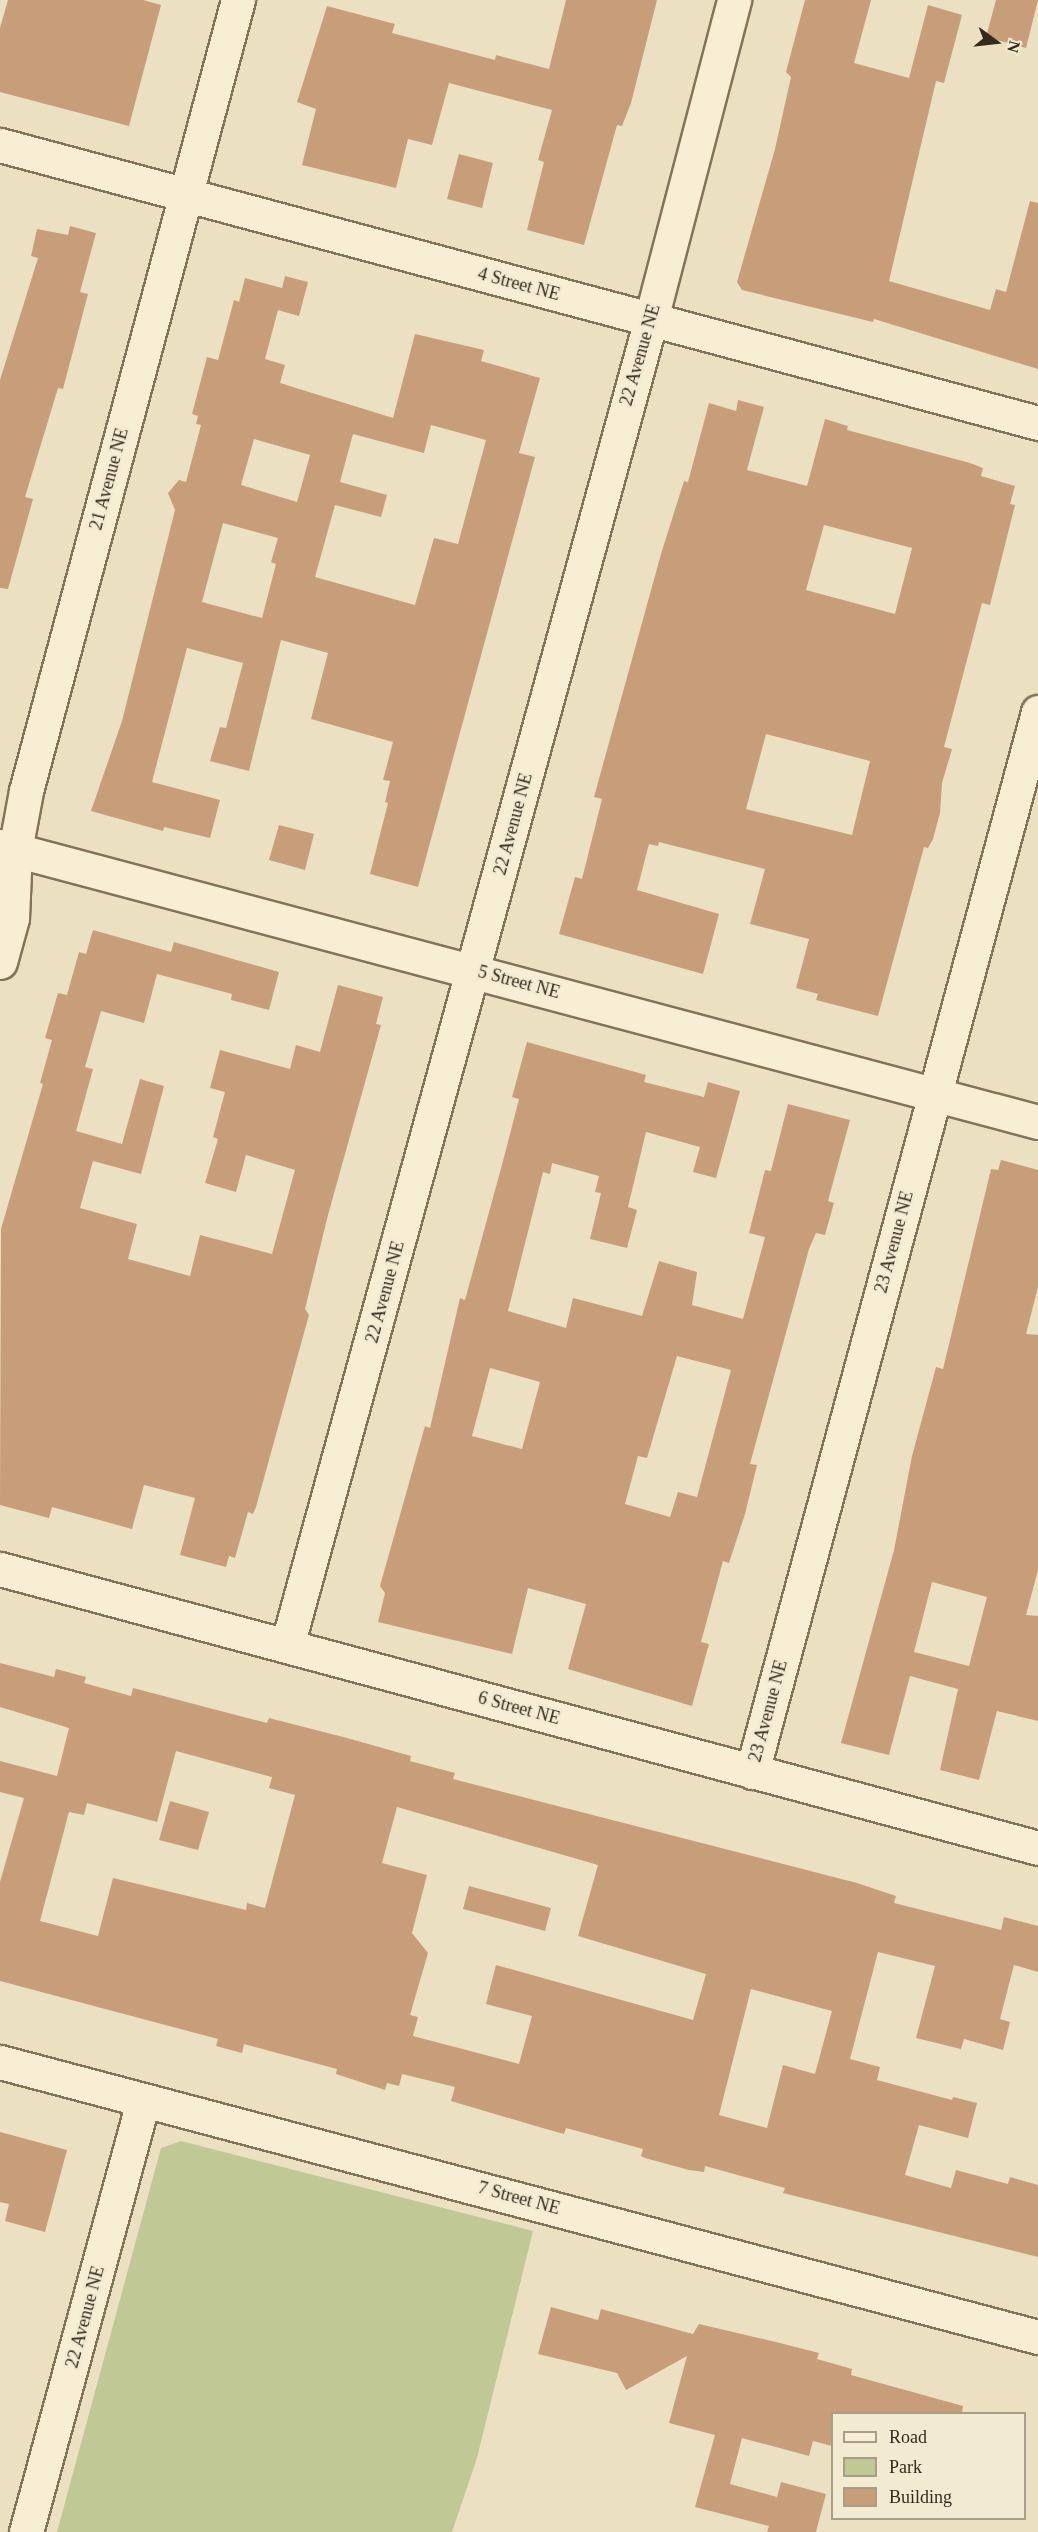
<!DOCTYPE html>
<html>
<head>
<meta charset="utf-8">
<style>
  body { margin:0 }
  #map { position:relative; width:1038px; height:2532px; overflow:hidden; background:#ebe1c2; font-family:Georgia,serif }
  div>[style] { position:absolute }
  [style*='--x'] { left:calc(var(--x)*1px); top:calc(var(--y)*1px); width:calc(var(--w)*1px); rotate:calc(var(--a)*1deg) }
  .green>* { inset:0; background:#c0c896 }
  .building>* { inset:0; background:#c79e79 }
  .roads { filter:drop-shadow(2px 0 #84725a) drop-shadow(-2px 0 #84725a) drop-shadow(0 2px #84725a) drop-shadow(0 -2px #84725a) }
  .minor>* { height:33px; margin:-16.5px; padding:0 16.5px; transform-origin:16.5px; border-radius:16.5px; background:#f7eed4 }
  .tertiary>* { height:33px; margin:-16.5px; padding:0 16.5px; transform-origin:16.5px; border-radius:16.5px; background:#f7eed4 }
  span { translate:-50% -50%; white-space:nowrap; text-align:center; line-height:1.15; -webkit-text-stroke:5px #f3ebd1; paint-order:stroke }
  .street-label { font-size:18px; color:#342a1d }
  .legend { position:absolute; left:831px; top:2412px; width:195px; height:108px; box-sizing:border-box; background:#f3ebd1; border:2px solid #a79e89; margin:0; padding:8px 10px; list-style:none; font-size:18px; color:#342a1d }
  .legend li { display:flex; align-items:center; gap:12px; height:30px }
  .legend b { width:30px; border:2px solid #a79e89 }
  .north { position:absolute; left:966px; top:12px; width:60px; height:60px; -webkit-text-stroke:4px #f3ebd1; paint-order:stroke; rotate:105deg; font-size:16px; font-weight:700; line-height:24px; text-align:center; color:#342a1d }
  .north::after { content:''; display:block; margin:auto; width:21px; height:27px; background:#342a1d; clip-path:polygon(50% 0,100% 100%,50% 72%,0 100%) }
</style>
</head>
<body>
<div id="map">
  <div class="green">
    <div style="clip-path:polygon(181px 2141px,533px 2231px,477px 2458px,452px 2532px,57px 2532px,161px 2148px)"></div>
  </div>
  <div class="building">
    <div style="clip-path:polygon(8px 0,143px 0,161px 5px,129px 126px,0 92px,0 28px)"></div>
    <div style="clip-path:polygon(566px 0,657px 0,631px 103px,622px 126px,617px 125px,584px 245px,527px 230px,544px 162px,538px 160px,552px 110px,449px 83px,432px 145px,408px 139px,396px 188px,302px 165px,316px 109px,297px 102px,327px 6px,395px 24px,392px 33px,495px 60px,496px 55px,549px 69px)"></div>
    <div style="clip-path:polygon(805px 0,871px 0,854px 63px,909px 78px,928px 5px,962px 15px,944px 83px,936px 81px,889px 281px,990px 310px,996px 289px,1006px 292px,1030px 201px,1038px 203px,1038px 369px,874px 319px,873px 322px,742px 290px,737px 282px,775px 149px,791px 77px,786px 72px)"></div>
    <div style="clip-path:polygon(996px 0,1038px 0,1026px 48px,986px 37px)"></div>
    <div style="clip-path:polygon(459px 154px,493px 163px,482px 208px,447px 199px)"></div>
    <div style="clip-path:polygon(70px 226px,96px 233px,80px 292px,88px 294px,63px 389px,58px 388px,25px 497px,33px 499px,8px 589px,0 588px,0 380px,38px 258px,31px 256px,37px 229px,68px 235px)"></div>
    <div style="clip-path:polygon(evenodd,285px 276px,308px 282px,299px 316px,278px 310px,265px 359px,285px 365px,280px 383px,393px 418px,415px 334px,484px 350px,481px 361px,540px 378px,519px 453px,535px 457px,418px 887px,370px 874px,388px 803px,385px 802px,390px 781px,383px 780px,393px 742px,311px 719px,328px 653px,281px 640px,249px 771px,210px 761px,220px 727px,226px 728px,243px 663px,187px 648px,152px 782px,220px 800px,210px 838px,164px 827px,163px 831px,91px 811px,122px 721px,175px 510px,168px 493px,179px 480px,186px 482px,201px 425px,196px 424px,198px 416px,192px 414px,207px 357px,218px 360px,234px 300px,239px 302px,245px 278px,282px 288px,285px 276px,431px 425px,486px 440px,458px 544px,434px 538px,415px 605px,315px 577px,335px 505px,381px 517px,387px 495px,340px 482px,353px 434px,424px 453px,431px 425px,285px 276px,254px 439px,310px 455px,297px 502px,241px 485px,254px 439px,285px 276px,223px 523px,278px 538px,271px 562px,276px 564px,262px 618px,202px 602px,223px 523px)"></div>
    <div style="clip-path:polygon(evenodd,738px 400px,764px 407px,747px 470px,807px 486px,825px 419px,848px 426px,847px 430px,970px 463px,983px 468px,981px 476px,1015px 486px,1010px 504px,1015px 505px,990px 605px,982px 603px,944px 747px,952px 749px,942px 783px,940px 813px,933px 839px,928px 848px,924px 847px,878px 1016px,816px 1000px,818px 994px,796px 988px,809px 939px,750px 924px,765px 869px,659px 842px,658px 846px,649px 844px,637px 890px,719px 914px,703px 974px,559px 934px,575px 877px,582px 879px,602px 799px,594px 797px,661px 554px,684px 481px,688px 482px,709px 403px,736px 411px,738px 400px,824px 525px,912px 548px,895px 614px,806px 590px,824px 525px,738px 400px,766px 734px,870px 761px,852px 835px,746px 809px,766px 734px)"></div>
    <div style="clip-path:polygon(279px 825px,314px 834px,305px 870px,269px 860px)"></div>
    <div style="clip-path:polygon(93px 930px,171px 952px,174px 942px,279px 972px,269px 1010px,231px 1000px,232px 994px,157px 974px,144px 1023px,101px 1011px,85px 1067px,93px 1069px,76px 1131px,122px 1144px,140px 1079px,164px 1086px,141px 1174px,93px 1161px,80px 1208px,137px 1224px,128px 1259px,190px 1276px,200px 1235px,272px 1254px,295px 1170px,246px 1155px,236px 1192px,205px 1183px,218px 1139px,213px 1137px,225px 1092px,210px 1088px,220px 1050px,290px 1069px,296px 1045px,320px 1052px,338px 985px,383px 997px,376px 1024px,381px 1025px,328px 1215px,305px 1309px,309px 1315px,256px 1507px,253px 1514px,248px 1512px,235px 1558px,229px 1556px,226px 1567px,180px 1555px,195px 1498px,144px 1485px,132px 1529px,52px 1507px,49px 1518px,0 1505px,1px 1229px,43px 1084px,40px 1083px,52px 1040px,45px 1038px,58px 993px,67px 995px,79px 952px,86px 954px)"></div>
    <div style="clip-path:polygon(evenodd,527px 1042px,646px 1075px,644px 1082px,704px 1097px,708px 1082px,740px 1091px,716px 1178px,693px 1172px,700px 1147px,646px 1132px,628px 1207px,637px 1210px,627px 1248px,590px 1239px,601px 1193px,595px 1192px,599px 1176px,552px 1163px,550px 1174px,543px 1172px,508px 1311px,566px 1328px,573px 1298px,642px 1316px,659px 1261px,697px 1272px,692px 1305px,743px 1319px,765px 1237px,749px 1233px,765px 1170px,771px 1171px,788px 1104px,850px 1120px,828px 1201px,834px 1203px,825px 1235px,816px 1233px,809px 1249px,750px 1464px,757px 1465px,745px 1514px,729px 1563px,723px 1561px,701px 1642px,709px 1644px,692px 1706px,568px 1669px,586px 1604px,528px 1588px,512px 1654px,378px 1622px,385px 1593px,380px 1586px,425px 1426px,430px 1428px,460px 1298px,465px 1300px,503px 1161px,519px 1099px,512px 1097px,527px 1042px,677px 1356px,731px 1370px,697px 1497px,678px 1492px,670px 1517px,625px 1504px,638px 1456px,647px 1458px,677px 1356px,527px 1042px,490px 1368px,540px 1382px,522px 1449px,472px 1436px,490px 1368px)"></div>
    <div style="clip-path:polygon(evenodd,1001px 1160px,1038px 1170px,1038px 1287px,1026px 1334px,1038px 1335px,1038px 1570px,1026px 1615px,1038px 1616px,1038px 1721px,997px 1711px,979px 1780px,940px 1770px,958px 1689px,910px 1676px,889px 1755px,841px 1743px,894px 1550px,912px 1456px,936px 1367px,943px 1369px,991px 1169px,998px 1170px,1001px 1160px,932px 1582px,987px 1597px,969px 1666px,914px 1652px,932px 1582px)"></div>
    <div style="clip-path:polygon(evenodd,0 1663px,54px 1677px,56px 1669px,86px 1677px,84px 1683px,131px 1696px,133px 1688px,267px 1723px,269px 1718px,347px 1738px,411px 1756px,410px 1761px,455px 1773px,453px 1779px,857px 1883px,896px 1896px,894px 1903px,1001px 1930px,1004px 1917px,1038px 1926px,1038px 1972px,1014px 1965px,1000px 2019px,1010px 2022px,1003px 2050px,964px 2039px,961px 2049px,916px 2038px,935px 1966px,878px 1952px,850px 2059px,880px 2067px,877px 2080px,952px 2100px,953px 2097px,977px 2103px,968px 2138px,919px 2125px,905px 2175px,951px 2188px,956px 2170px,1008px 2184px,1010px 2177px,1038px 2185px,1038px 2257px,783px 2193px,785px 2188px,705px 2166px,704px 2172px,689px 2170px,645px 2158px,641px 2156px,643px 2149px,566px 2128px,564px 2134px,539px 2127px,451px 2101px,455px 2087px,402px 2074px,399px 2086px,387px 2083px,385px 2090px,336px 2074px,337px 2069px,244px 2044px,242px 2053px,216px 2046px,218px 2039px,0 1981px,0 1882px,24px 1798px,0 1792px,0 1761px,57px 1776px,69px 1728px,0 1707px,0 1663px,176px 1751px,272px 1777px,269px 1788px,295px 1795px,265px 1908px,247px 1903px,246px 1910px,113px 1878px,98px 1936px,40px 1921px,69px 1812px,84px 1815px,87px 1803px,157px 1822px,176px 1751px,0 1663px,397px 1807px,598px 1865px,578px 1936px,706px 1974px,693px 2020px,496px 1965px,486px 2004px,532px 2016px,519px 2064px,413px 2036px,418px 2017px,410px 2015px,428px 1953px,412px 1933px,427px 1875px,382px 1863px,397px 1807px,0 1663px,751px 1989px,832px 2011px,815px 2074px,783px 2065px,767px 2128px,719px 2115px,751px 1989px)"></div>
    <div style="clip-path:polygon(170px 1801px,209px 1812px,198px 1850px,159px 1840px)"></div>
    <div style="clip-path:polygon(469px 1886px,551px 1908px,545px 1931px,463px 1909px)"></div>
    <div style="clip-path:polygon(0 2132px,67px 2150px,45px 2232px,5px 2221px,9px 2204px,0 2202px)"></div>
    <div style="clip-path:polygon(551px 2307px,598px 2320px,601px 2309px,693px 2334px,699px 2324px,780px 2343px,819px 2353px,817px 2359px,852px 2369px,851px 2375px,963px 2406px,962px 2414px,832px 2414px,832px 2446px,813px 2441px,809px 2456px,742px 2438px,730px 2484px,777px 2497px,781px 2482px,826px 2494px,816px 2532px,767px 2532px,769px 2526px,695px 2507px,715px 2435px,669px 2423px,687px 2356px,626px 2390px,617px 2373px,538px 2354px)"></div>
  </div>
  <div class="roads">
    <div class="minor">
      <div style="--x:0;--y:145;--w:1075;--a:14.99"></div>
      <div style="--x:0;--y:846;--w:1074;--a:14.89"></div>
      <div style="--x:0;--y:962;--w:46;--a:-74.7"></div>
      <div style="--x:12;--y:918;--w:68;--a:-87.5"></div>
      <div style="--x:15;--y:850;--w:60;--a:-79.4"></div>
      <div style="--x:26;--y:791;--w:819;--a:-75"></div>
      <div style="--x:287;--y:1646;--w:1376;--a:-74.66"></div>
      <div style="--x:651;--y:319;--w:330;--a:-75.4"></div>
      <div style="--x:752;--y:1772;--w:1098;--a:-74.9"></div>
      <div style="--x:0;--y:2062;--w:1074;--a:14.84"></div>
      <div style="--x:26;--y:2532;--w:447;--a:-74.8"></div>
    </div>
    <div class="tertiary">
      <div style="--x:0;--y:1569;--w:1075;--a:15.04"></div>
    </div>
  </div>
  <div class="street-label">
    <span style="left:519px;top:284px;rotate:15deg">4 Street NE</span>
    <span style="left:640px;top:355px;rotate:-74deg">22 Avenue NE</span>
    <span style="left:109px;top:479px;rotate:-75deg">21 Avenue NE</span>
    <span style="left:513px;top:824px;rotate:-75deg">22 Avenue NE</span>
    <span style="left:519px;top:982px;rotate:15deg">5 Street NE</span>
    <span style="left:894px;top:1242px;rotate:-75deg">23 Avenue NE</span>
    <span style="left:385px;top:1292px;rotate:-75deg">22 Avenue NE</span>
    <span style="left:519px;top:1708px;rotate:15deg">6 Street NE</span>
    <span style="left:768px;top:1711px;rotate:-75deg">23 Avenue NE</span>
    <span style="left:519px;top:2198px;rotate:15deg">7 Street NE</span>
    <span style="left:85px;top:2317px;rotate:-75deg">22 Avenue NE</span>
  </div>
  <ul class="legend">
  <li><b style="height:8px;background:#f7eed4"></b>Road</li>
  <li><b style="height:16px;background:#c0c896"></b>Park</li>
  <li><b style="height:16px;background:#c79e79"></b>Building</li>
  </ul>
  <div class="north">N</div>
</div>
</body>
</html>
